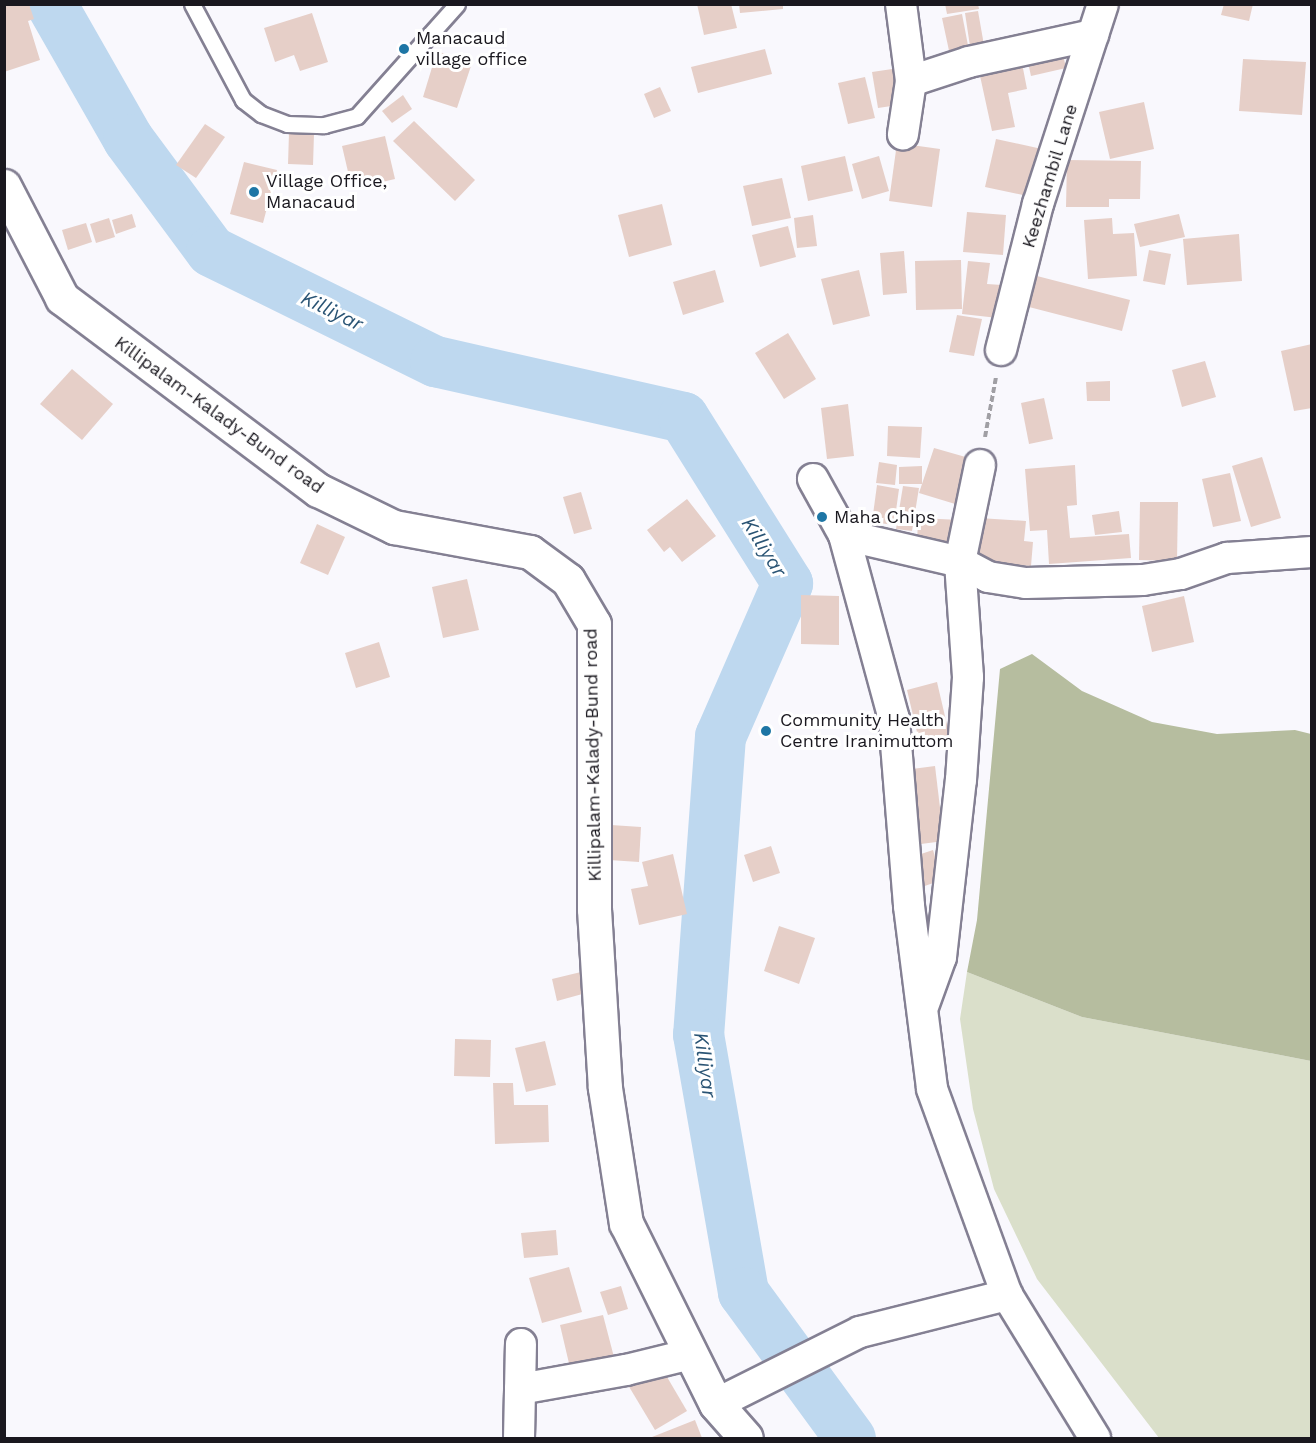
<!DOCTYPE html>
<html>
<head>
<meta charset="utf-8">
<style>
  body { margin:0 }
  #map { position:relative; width:1316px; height:1443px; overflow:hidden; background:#f9f8fd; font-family:"Work Sans",sans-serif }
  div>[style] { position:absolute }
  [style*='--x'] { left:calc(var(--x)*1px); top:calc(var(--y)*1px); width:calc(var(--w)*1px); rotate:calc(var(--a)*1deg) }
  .green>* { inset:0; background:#dadfca }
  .forest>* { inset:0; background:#b6bd9f }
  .river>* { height:51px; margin:-25.5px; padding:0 25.5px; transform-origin:25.5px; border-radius:25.5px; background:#bed8ef }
  .building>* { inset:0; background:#e6cfc8 }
  .path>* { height:4px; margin-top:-2px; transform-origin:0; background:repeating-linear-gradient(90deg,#a09fa4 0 6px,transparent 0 9px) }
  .roads { filter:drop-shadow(2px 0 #848093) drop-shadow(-2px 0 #848093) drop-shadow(0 2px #848093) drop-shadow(0 -2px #848093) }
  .lane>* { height:15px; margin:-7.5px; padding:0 7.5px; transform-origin:7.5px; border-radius:7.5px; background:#fff }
  .street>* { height:30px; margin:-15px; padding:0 15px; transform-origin:15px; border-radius:15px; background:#fff }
  .secondary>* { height:33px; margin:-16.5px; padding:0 16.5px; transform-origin:16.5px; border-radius:16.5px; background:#fff }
  .dots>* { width:16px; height:16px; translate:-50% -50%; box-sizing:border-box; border:3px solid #fff; border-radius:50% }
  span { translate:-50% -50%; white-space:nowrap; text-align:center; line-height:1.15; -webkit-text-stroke:6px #fff; paint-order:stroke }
  .poi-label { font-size:18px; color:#1a181f }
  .left { translate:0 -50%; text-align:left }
  .street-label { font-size:18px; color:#1a181f }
  .water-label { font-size:20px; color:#2a5474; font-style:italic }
  .frame { position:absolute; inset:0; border:6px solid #1a181f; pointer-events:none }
</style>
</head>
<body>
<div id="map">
  <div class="green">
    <div style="clip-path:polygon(967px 972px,1082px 1017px,1311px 1061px,1311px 1438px,1159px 1438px,1037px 1279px,994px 1189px,973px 1109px,960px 1019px)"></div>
  </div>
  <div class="forest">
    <div style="clip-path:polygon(1032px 654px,1082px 691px,1152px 722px,1217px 734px,1295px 730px,1311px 734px,1311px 1061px,1082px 1017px,967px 972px,977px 920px,1000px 669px)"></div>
  </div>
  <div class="river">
    <div style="--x:51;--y:4;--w:155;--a:60.3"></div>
    <div style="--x:128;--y:139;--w:139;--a:53.5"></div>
    <div style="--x:211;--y:251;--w:250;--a:26.2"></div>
    <div style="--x:435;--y:361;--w:254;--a:12.7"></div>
    <div style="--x:683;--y:417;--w:196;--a:57.9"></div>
    <div style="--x:787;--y:583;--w:167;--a:113.6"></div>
    <div style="--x:720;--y:736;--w:299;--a:94.2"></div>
    <div style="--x:698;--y:1034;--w:262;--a:80.1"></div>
    <div style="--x:743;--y:1292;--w:181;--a:53.8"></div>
  </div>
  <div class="building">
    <div style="clip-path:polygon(4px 4px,29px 4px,34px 19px,28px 21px,40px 60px,4px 72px)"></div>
    <div style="clip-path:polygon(697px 4px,731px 4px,737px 28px,704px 35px)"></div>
    <div style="clip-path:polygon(739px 4px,783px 4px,783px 9px,740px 13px)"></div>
    <div style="clip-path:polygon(945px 4px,978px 4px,979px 9px,947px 14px)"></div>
    <div style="clip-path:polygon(1224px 4px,1253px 4px,1249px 21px,1221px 15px)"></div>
    <div style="clip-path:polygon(978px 11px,985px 51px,971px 53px,965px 13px)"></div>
    <div style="clip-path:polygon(312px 13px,328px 62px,300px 71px,294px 55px,275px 62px,264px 28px)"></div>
    <div style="clip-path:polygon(962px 14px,970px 56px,951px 60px,942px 18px)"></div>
    <div style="clip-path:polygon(765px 49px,772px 74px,698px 93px,691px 67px)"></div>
    <div style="clip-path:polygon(1062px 50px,1066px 68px,1031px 76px,1027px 58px)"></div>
    <div style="clip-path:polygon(437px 51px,472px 63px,457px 108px,423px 97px)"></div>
    <div style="clip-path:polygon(1020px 53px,1027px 89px,1008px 93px,1015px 127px,992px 131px,977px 62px)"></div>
    <div style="clip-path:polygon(1243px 59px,1306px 62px,1302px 115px,1239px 111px)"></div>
    <div style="clip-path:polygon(899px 68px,905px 104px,878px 108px,872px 72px)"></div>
    <div style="clip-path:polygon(865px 77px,875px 118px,848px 124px,838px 83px)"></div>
    <div style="clip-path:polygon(660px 87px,671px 111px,654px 118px,644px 94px)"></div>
    <div style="clip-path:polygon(403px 95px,412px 109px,392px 123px,382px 111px)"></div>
    <div style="clip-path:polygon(1144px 102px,1154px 149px,1110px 159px,1099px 112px)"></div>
    <div style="clip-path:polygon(414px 121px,475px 180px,455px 201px,393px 141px)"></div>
    <div style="clip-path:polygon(205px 124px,225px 137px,196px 178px,176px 165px)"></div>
    <div style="clip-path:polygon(289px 133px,314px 134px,313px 165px,288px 164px)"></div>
    <div style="clip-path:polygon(385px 136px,395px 179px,352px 189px,342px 146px)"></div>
    <div style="clip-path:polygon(996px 139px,1042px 149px,1032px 197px,985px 187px)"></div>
    <div style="clip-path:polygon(897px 143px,940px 149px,932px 207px,889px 201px)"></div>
    <div style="clip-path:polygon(845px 156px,853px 191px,808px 201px,801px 166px)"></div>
    <div style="clip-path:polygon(879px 156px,889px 191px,862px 199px,852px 164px)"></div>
    <div style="clip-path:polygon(1067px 160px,1141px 161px,1140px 199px,1109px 199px,1109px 207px,1066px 207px)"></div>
    <div style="clip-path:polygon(244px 162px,277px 170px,263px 223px,230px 214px)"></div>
    <div style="clip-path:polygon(782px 178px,791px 218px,752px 226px,743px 186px)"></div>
    <div style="clip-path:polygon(662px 204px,672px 245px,629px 257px,618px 215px)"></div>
    <div style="clip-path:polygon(967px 212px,1006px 215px,1003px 255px,963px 252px)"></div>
    <div style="clip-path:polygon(132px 214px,136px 227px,116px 234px,112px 220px)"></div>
    <div style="clip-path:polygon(1179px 214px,1185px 237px,1140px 247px,1134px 224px)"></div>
    <div style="clip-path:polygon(813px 215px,817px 246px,797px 248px,794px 218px)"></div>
    <div style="clip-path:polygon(109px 218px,115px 237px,96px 243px,90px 224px)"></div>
    <div style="clip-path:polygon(1112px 218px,1113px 234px,1134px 233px,1137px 276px,1088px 279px,1084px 220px)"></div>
    <div style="clip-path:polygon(86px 223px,92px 242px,68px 250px,62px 230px)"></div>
    <div style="clip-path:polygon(788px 226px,796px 257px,760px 267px,752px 235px)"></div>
    <div style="clip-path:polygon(1239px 234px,1242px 281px,1187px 285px,1183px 239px)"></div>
    <div style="clip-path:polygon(1149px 250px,1171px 254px,1165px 285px,1143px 281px)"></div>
    <div style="clip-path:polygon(904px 251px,907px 293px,883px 295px,880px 253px)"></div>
    <div style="clip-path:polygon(961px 260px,962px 309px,916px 310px,915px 261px)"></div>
    <div style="clip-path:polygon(968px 261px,990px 263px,987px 284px,1002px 285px,998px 318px,962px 314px)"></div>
    <div style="clip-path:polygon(715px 270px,724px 302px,683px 315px,673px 282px)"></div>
    <div style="clip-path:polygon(859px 270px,870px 316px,833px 325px,821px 279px)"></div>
    <div style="clip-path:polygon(1037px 276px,1130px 300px,1122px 331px,1029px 307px)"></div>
    <div style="clip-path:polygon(957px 315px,982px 319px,974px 356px,949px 352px)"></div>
    <div style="clip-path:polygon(788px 333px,816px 379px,784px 399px,755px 353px)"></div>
    <div style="clip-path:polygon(1312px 344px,1312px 408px,1294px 411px,1281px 351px)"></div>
    <div style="clip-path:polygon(1205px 361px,1216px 397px,1182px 407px,1172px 370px)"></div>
    <div style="clip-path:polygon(72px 369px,113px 404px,82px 440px,40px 404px)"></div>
    <div style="clip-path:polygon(1110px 381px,1110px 401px,1087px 401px,1086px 382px)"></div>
    <div style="clip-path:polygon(1044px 398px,1053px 439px,1029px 444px,1021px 403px)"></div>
    <div style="clip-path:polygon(848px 404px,854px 456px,827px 459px,821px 408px)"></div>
    <div style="clip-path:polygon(888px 426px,922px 427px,920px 458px,887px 456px)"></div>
    <div style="clip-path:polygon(934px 448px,969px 458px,965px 507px,919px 493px)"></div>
    <div style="clip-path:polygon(1262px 457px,1281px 518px,1251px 527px,1232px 466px)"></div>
    <div style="clip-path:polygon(879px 462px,897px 465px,895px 485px,876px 483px)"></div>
    <div style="clip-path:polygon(1075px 465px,1077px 505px,1067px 506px,1070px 538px,1129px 534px,1131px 558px,1049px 564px,1047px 530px,1030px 531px,1025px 469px)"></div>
    <div style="clip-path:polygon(922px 466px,922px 484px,899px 484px,899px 467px)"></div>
    <div style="clip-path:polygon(1230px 473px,1241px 521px,1213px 527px,1202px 479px)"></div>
    <div style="clip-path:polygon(877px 485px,899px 489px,894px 525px,872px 522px)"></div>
    <div style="clip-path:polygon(903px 486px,919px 488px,912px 531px,896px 529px)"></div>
    <div style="clip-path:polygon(581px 492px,592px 529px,574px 534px,563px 497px)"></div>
    <div style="clip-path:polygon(687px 499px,716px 536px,682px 562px,670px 547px,664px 552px,647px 530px)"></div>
    <div style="clip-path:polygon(1140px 502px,1178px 502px,1177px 561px,1139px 560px)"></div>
    <div style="clip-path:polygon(1119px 511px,1122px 532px,1095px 535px,1092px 515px)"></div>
    <div style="clip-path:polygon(918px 518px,961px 520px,960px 547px,917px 545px)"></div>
    <div style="clip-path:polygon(979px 518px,1026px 521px,1024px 541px,1033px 542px,1031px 566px,967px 562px)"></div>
    <div style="clip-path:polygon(317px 524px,345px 537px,328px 575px,300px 563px)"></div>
    <div style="clip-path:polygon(467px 579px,479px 630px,443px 638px,432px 587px)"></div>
    <div style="clip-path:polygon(801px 595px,839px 596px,839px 645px,801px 644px)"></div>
    <div style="clip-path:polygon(1184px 596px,1194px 642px,1152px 652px,1142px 606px)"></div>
    <div style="clip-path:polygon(379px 642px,390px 677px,356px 688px,345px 653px)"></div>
    <div style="clip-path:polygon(937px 682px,951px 742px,921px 749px,907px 690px)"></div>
    <div style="clip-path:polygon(935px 766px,944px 841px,921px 844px,912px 769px)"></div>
    <div style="clip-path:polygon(611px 825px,641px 827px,639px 862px,609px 860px)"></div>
    <div style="clip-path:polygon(771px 846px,780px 873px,753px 882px,744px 855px)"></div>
    <div style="clip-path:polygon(933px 850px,942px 880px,916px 889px,906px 859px)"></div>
    <div style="clip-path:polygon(673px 854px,687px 914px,639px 925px,631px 889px,648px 886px,642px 862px)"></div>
    <div style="clip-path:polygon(779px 926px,815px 938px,799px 984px,764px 971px)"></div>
    <div style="clip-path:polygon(581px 972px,586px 993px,557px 1001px,552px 979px)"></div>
    <div style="clip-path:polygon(455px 1039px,491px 1040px,490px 1077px,454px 1076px)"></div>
    <div style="clip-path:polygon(545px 1041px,556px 1085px,526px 1092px,515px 1048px)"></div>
    <div style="clip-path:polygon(493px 1083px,513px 1083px,514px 1105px,548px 1105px,549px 1142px,495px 1144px)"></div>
    <div style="clip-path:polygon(556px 1230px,558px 1255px,524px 1258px,521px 1233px)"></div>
    <div style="clip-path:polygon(569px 1267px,582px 1312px,542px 1323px,529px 1278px)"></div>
    <div style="clip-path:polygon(621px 1286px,628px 1309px,608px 1315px,600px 1292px)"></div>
    <div style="clip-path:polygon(603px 1315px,615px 1361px,571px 1372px,560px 1325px)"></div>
    <div style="clip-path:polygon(660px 1365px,687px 1411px,655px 1430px,628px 1385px)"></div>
    <div style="clip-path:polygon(695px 1420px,702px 1438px,652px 1438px,652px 1437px)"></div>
  </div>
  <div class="path">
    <div style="--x:985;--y:437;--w:61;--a:-79.6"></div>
  </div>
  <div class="roads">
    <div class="lane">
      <div style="--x:192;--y:4;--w:109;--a:62"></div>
      <div style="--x:243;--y:100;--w:23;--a:38"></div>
      <div style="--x:261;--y:114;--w:28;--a:21"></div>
      <div style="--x:287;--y:124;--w:37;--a:2"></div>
      <div style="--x:324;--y:125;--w:34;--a:-15"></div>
      <div style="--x:357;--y:116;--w:150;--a:-48.2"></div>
    </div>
    <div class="street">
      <div style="--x:901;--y:4;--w:78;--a:82.6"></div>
      <div style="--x:911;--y:81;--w:54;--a:98.6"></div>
      <div style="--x:911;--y:81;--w:61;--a:-18.1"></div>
      <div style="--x:969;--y:62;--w:127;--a:-12.3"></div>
      <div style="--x:1001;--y:350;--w:151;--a:-75.8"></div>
      <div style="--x:1038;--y:204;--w:210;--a:-72"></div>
      <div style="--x:813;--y:479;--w:64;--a:61"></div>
      <div style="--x:844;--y:535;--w:191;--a:74.8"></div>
      <div style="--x:894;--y:719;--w:188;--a:85.4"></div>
      <div style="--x:909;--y:906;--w:184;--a:82.8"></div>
      <div style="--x:932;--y:1089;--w:219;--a:70"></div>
      <div style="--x:1007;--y:1295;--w:168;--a:58.4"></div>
      <div style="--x:844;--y:535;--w:119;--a:13.1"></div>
      <div style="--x:960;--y:562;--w:32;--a:28"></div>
      <div style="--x:988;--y:577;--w:38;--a:9"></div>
      <div style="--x:1026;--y:583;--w:117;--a:-1.5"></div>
      <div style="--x:1143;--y:580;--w:38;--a:-9"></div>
      <div style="--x:1181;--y:574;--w:49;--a:-19.2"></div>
      <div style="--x:1227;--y:558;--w:85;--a:-4"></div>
      <div style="--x:924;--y:1004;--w:50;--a:-70.1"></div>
      <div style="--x:941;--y:957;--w:178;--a:-83.6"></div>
      <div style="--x:961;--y:780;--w:103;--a:-86.1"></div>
      <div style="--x:968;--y:677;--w:115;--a:-94"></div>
      <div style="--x:960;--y:562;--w:99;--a:-78.3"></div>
      <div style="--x:520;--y:1389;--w:108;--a:-10.2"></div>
      <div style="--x:626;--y:1370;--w:67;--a:-13.8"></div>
      <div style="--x:716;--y:1404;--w:161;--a:-26.6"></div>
      <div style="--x:860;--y:1332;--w:152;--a:-14.1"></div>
      <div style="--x:519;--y:1438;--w:94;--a:-88.8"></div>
    </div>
    <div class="secondary">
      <div style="--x:4;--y:186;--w:126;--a:62.6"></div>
      <div style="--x:62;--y:298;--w:320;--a:36.9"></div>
      <div style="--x:318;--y:490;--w:85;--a:26"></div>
      <div style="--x:394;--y:527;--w:138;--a:10.4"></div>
      <div style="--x:530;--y:552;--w:47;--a:36.4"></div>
      <div style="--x:568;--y:580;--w:51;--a:59.4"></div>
      <div style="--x:594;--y:624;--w:285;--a:90"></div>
      <div style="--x:594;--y:909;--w:179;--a:86.5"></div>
      <div style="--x:605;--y:1088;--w:137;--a:81.2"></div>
      <div style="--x:626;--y:1223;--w:202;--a:63.6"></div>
      <div style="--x:716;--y:1404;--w:45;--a:48.6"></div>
    </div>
  </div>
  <div class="dots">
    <div style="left:404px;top:49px;background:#1e76a5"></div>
    <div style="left:254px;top:192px;background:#1e76a5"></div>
    <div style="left:822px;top:517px;background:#1e76a5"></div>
    <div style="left:766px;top:731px;background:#1e76a5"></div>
  </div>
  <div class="poi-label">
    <span class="left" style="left:416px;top:49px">Manacaud<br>village office</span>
    <span class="left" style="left:266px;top:192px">Village Office,<br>Manacaud</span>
    <span class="left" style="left:834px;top:517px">Maha Chips</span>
    <span class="left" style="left:780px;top:731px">Community Health<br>Centre Iranimuttom</span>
  </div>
  <div class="street-label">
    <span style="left:1050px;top:176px;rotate:-73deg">Keezhambil Lane</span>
    <span style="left:219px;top:415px;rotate:36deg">Killipalam-Kalady-Bund road</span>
    <span style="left:593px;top:755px;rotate:-91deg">Killipalam-Kalady-Bund road</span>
  </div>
  <div class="water-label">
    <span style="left:332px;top:311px;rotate:26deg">Killiyar</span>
    <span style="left:764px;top:547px;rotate:58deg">Killiyar</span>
    <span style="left:705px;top:1065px;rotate:82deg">Killiyar</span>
  </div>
  <div class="frame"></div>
</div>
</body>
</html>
